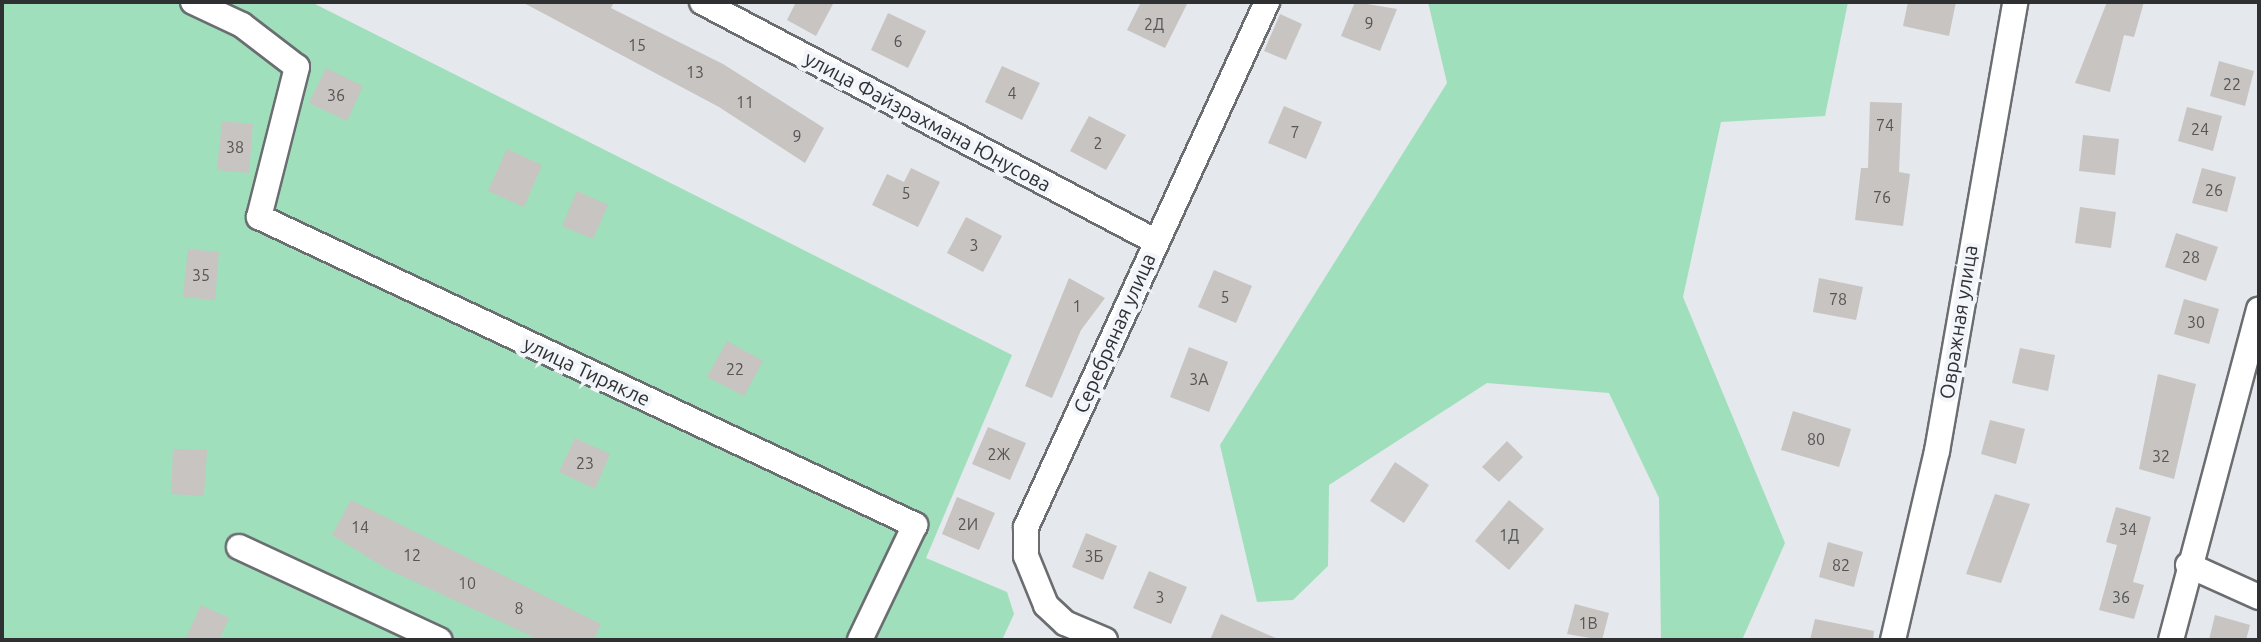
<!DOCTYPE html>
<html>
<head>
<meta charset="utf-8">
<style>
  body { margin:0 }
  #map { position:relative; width:2261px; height:642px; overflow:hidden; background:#e5e8ec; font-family:Ubuntu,sans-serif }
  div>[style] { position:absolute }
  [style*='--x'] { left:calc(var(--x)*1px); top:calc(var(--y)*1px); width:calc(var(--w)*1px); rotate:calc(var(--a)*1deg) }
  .green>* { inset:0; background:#9fdfbc }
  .building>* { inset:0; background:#c8c4c1 }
  .roads { filter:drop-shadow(2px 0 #6b6e71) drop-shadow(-2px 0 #6b6e71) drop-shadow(0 2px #6b6e71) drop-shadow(0 -2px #6b6e71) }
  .minor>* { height:24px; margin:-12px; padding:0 12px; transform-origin:12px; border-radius:12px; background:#fff }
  span { translate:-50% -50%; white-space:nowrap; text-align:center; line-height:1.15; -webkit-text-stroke:8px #f2f5f9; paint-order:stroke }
  .number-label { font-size:16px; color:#555556 }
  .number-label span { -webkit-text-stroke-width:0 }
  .street-label { font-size:20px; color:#2f3032 }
  .frame { position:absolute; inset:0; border:4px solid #2f3032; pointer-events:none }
</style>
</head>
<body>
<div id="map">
  <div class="green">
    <div style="clip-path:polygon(2px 2px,311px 2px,1012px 355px,926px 558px,1007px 592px,1014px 614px,1002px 640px,2px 640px)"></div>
    <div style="clip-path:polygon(1428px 2px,1848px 2px,1825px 116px,1721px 122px,1683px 297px,1785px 543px,1742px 640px,1661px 640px,1659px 498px,1609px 393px,1487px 383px,1329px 485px,1328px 566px,1293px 600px,1257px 602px,1220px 445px,1447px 83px)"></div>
  </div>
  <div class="building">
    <div style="clip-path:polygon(522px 2px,614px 2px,611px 8px,723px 64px,824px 128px,805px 163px,719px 107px)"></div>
    <div style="clip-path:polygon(796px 2px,834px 2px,816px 36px,787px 20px)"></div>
    <div style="clip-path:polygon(1141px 2px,1188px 2px,1165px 48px,1127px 30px)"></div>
    <div style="clip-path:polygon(1355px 2px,1397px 9px,1380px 51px,1341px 36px)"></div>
    <div style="clip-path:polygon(1908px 2px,1956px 2px,1949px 36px,1903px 26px)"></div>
    <div style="clip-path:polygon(2107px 2px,2144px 2px,2134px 37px,2124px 35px,2110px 92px,2075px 83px)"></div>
    <div style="clip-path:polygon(888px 13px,926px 31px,908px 68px,871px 50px)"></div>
    <div style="clip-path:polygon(1280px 14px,1302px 24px,1286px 60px,1264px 51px)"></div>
    <div style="clip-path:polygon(2219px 61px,2254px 71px,2245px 106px,2210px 96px)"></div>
    <div style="clip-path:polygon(1002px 66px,1040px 83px,1022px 120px,985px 102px)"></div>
    <div style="clip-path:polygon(326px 68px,363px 86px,347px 121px,309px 103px)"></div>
    <div style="clip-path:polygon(1870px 102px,1902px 103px,1899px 172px,1910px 174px,1903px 226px,1855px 220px,1861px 168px,1868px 168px)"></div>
    <div style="clip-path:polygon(1284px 106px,1322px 122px,1306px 159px,1268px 143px)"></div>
    <div style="clip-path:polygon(2187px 107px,2222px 116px,2213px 151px,2178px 141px)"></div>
    <div style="clip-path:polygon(1089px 116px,1126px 135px,1106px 170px,1070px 151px)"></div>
    <div style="clip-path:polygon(222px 121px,253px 124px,249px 173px,217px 170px)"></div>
    <div style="clip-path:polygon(2083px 135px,2119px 139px,2115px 175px,2079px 171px)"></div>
    <div style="clip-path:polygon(507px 149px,542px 165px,524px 207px,488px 191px)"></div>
    <div style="clip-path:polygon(911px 168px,940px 182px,918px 227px,872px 205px,887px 174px,904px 182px)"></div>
    <div style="clip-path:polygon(2202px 168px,2236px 177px,2227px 212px,2192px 203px)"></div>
    <div style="clip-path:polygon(577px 191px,608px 205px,593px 239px,562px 226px)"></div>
    <div style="clip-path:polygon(2080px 207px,2116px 212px,2111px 248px,2075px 243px)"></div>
    <div style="clip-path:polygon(966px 217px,1002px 236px,983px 272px,947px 253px)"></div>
    <div style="clip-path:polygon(2176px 233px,2218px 247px,2206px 281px,2165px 267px)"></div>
    <div style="clip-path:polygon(188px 249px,219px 252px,215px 300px,183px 297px)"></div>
    <div style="clip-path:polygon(1214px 270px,1252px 286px,1236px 323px,1198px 307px)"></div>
    <div style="clip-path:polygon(1069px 278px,1105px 298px,1081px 330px,1052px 398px,1025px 386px)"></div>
    <div style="clip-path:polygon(1819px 278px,1863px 287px,1856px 320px,1813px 312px)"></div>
    <div style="clip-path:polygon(2184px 299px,2219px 309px,2209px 344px,2174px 334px)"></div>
    <div style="clip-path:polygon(727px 341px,763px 361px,744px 396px,707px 377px)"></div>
    <div style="clip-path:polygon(1189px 347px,1228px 362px,1209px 412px,1170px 397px)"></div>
    <div style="clip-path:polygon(2020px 348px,2055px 355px,2048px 391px,2012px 383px)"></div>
    <div style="clip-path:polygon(2158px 374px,2196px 384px,2174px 479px,2139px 469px)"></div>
    <div style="clip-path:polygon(1793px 411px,1851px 429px,1839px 467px,1781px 450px)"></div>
    <div style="clip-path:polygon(1990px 420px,2025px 429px,2016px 464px,1981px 454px)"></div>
    <div style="clip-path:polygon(988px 427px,1026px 443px,1010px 480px,972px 464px)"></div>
    <div style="clip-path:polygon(575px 438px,610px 454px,595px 489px,559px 472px)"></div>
    <div style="clip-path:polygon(1507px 441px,1523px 457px,1499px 482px,1482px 467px)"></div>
    <div style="clip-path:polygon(173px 449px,207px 450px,204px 496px,171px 494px)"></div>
    <div style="clip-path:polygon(1395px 462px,1429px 485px,1404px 523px,1370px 501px)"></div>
    <div style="clip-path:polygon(1995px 494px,2030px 504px,2001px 583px,1966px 574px)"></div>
    <div style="clip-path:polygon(957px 497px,995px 513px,979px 550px,942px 534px)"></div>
    <div style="clip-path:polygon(351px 500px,601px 624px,594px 640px,540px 640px,387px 569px,332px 535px)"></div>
    <div style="clip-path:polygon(1509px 500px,1544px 529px,1509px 570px,1475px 541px)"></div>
    <div style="clip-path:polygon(2116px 507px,2151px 517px,2133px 582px,2144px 585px,2134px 619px,2099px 610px,2117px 545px,2106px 542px)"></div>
    <div style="clip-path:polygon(1086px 533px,1117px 546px,1103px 580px,1072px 567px)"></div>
    <div style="clip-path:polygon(1828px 542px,1863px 552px,1854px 587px,1819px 577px)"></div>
    <div style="clip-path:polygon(1149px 571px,1187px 587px,1171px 624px,1133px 608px)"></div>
    <div style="clip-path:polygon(1575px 604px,1609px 613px,1602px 640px,1567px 634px)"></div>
    <div style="clip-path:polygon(201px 605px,229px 618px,219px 640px,185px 640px)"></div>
    <div style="clip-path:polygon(1221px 614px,1280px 640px,1210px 640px)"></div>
    <div style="clip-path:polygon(2215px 615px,2250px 625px,2246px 640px,2209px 640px)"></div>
    <div style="clip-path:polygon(1815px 619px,1874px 631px,1873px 640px,1810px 640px)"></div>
  </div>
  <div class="roads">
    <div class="minor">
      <div style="--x:193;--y:2;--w:54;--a:25.1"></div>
      <div style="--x:242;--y:25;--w:69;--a:37.4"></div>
      <div style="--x:297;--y:67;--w:155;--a:104.2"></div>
      <div style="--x:259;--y:217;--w:725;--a:25.15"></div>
      <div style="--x:915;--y:525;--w:127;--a:115.6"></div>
      <div style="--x:702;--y:2;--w:512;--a:27.82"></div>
      <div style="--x:239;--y:547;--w:221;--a:24.9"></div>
      <div style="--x:2188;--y:565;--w:78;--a:24.3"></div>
      <div style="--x:1105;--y:640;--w:43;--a:-157"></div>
      <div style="--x:1065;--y:623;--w:26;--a:-137"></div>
      <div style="--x:1046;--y:605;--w:53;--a:-112.2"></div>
      <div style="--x:1026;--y:556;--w:29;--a:-90"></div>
      <div style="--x:1026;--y:527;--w:578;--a:-65.34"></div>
      <div style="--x:1893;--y:640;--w:194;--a:-76.9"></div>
      <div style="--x:1937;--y:451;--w:456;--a:-80.1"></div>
      <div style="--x:2171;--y:640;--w:342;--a:-75.1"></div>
    </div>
  </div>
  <div class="number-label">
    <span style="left:1369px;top:23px">9</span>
    <span style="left:1154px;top:24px">2Д</span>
    <span style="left:898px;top:41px">6</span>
    <span style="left:637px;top:45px">15</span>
    <span style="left:695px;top:72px">13</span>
    <span style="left:2232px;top:84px">22</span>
    <span style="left:1012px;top:93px">4</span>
    <span style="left:336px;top:95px">36</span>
    <span style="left:745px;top:102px">11</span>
    <span style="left:1885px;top:125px">74</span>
    <span style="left:2200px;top:129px">24</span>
    <span style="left:1295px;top:132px">7</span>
    <span style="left:797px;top:136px">9</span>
    <span style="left:1098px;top:143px">2</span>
    <span style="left:235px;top:147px">38</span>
    <span style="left:2214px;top:190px">26</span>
    <span style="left:906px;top:193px">5</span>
    <span style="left:1882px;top:197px">76</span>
    <span style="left:974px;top:245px">3</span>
    <span style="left:2191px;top:257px">28</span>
    <span style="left:201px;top:275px">35</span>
    <span style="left:1225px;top:297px">5</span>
    <span style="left:1838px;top:299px">78</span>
    <span style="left:1077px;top:306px">1</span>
    <span style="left:2196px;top:322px">30</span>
    <span style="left:735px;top:369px">22</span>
    <span style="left:1199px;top:379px">3А</span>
    <span style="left:1816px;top:439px">80</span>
    <span style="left:999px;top:454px">2Ж</span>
    <span style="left:2161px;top:456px">32</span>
    <span style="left:585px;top:463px">23</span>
    <span style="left:968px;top:524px">2И</span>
    <span style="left:360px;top:527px">14</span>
    <span style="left:2128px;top:529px">34</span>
    <span style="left:1509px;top:535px">1Д</span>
    <span style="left:412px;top:555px">12</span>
    <span style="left:1094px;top:556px">3Б</span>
    <span style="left:1841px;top:565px">82</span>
    <span style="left:467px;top:583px">10</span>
    <span style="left:1160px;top:597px">3</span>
    <span style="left:2121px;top:597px">36</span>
    <span style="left:519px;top:608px">8</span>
    <span style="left:1588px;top:623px">1В</span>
  </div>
  <div class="street-label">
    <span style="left:928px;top:121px;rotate:28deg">улица Файзрахмана Юнусова</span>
    <span style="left:1958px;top:322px;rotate:-81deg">Овражная улица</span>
    <span style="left:1114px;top:333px;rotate:-66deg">Серебряная улица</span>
    <span style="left:587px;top:371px;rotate:25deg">улица Тирякле</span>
  </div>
  <div class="frame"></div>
</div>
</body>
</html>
